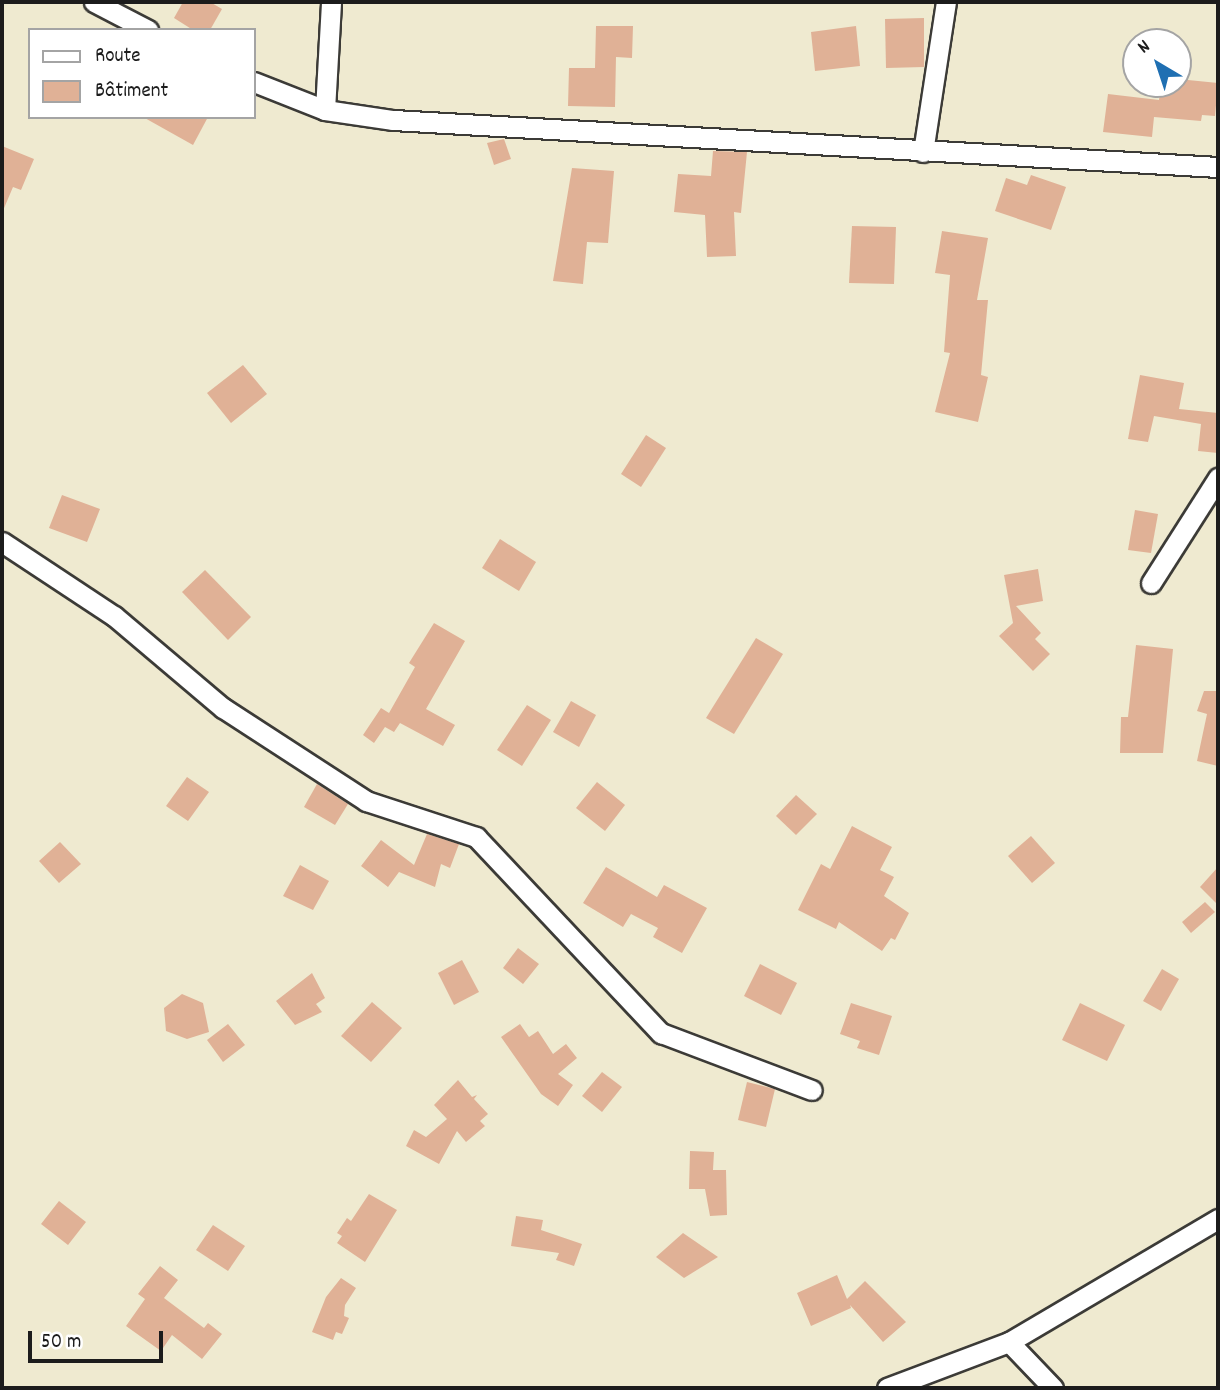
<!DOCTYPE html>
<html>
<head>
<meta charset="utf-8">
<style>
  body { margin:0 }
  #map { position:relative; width:1220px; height:1390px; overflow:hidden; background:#efead0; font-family:Dekko,sans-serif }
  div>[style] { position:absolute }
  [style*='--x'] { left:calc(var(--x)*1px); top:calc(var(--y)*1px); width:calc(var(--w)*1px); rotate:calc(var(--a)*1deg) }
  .building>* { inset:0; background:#e0b196 }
  .roads { filter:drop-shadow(2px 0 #3c3b37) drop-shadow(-2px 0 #3c3b37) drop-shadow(0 2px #3c3b37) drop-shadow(0 -2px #3c3b37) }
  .street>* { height:19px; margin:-9.5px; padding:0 9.5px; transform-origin:9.5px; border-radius:9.5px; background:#fff }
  span { translate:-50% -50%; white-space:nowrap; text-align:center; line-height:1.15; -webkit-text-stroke:7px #fff; paint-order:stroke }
  .frame { position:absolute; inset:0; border:4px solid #1c1c1c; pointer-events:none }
  .legend { position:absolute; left:28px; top:28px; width:228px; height:91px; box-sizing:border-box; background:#fff; border:2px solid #a4a4a4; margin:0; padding:9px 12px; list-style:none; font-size:21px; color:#1c1c1c }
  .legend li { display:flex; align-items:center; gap:14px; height:35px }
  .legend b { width:35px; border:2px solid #a4a4a4 }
  .north { position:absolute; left:1122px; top:28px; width:70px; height:70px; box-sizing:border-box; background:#fff; border:2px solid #a4a4a4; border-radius:50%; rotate:321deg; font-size:19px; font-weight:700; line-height:28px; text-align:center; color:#1c1c1c }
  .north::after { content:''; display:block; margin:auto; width:24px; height:32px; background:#1f6fb2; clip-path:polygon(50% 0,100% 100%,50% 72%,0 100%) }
  .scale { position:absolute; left:28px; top:1331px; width:135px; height:32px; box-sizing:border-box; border:4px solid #1c1c1c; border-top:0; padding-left:9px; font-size:21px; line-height:24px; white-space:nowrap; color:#1c1c1c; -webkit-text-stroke:5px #fff; paint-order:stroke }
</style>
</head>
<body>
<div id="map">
  <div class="building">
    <div style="clip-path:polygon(183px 2px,210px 2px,222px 9px,210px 30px,193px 30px,174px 18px)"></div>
    <div style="clip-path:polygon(924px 18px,924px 67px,886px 68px,885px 19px)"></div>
    <div style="clip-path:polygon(596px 26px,633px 26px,632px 58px,616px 57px,615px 107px,568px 106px,569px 68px,595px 68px)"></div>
    <div style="clip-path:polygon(856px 26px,860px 66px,815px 71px,811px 32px)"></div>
    <div style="clip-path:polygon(1178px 79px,1218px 83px,1215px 116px,1202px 115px,1201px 121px,1154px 117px,1152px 137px,1103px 132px,1108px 94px,1159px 100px,1161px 84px,1178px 84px)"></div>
    <div style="clip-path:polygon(143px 117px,208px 117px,193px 145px)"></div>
    <div style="clip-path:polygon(504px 139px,511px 159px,494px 165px,487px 143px)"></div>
    <div style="clip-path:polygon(2px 146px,34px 159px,21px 190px,13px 187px,2px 213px)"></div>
    <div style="clip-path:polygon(713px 151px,747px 152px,741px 213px,734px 212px,736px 256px,707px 257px,705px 215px,674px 212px,678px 174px,711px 176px)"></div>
    <div style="clip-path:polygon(572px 168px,614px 171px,608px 243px,587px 242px,583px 284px,553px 281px)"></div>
    <div style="clip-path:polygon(1031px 175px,1066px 187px,1051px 230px,995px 211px,1006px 178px,1027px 185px)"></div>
    <div style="clip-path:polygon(852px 226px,896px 227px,894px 284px,849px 283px)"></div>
    <div style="clip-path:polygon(942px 231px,988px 238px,977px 300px,988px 300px,981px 375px,988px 377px,978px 422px,935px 412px,950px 353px,944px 352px,950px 275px,935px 273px)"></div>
    <div style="clip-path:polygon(243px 365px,267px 394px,231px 423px,207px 393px)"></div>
    <div style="clip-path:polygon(1140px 375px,1184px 383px,1179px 409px,1218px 413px,1218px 453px,1198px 451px,1201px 424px,1154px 416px,1148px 442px,1128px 439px)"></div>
    <div style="clip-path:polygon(646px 435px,666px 448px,641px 487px,621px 474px)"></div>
    <div style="clip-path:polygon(62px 495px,100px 509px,87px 542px,49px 528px)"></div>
    <div style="clip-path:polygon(1135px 510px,1158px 514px,1151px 553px,1128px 550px)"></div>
    <div style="clip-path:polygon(500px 539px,536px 562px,519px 591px,482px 568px)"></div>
    <div style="clip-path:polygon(1038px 569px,1043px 601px,1016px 606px,1041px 633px,1035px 639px,1050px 654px,1033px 671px,999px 636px,1013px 623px,1004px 575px)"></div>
    <div style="clip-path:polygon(205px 570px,251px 617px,228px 640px,182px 592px)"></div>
    <div style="clip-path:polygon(434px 623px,465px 641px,426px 709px,455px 725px,443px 746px,400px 723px,394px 732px,385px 727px,374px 743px,363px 735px,381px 708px,389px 713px,415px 667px,409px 663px)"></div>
    <div style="clip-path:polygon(756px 638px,783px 654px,734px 734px,706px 718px)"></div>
    <div style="clip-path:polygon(1136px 645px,1173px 649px,1163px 753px,1120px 753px,1121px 717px,1128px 717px)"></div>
    <div style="clip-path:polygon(1204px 691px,1218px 691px,1218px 766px,1197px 761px,1207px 714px,1197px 711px)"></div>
    <div style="clip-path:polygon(571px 701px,596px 715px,579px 747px,553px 732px)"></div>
    <div style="clip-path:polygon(527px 705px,551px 720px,522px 766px,497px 750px)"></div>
    <div style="clip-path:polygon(187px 777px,209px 792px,188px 821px,166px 806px)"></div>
    <div style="clip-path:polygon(597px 782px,625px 805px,605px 831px,576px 808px)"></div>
    <div style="clip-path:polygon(317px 784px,348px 804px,335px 825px,304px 807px)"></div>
    <div style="clip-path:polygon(796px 795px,817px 814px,796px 835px,776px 816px)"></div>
    <div style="clip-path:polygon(852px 826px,892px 847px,880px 870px,894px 877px,884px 896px,909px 913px,895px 940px,891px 938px,882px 951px,839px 922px,836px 929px,798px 910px,821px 864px,830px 869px)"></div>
    <div style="clip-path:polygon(427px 834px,459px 844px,450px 868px,441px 864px,435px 887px,399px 872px,388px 887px,361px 866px,381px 840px,414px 865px)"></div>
    <div style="clip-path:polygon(1031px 836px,1055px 863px,1032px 883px,1008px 856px)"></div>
    <div style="clip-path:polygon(60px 842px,81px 864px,59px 883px,39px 861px)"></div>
    <div style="clip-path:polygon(300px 865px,329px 881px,313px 910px,283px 896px)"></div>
    <div style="clip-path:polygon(606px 867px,657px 897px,664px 885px,707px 908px,682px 953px,653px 937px,658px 928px,631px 914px,623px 927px,583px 903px)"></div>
    <div style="clip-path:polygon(1218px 867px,1218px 905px,1200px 887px)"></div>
    <div style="clip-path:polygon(1205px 902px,1215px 912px,1191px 933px,1182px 922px)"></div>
    <div style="clip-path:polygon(518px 948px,539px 964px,523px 984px,503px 968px)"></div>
    <div style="clip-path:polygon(462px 960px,479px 992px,454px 1005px,438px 973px)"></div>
    <div style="clip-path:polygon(760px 964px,797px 983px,781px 1015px,744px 996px)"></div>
    <div style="clip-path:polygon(1162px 969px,1179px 979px,1161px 1011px,1143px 1001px)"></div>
    <div style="clip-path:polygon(312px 973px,325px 998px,316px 1004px,322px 1012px,295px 1025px,276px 1001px)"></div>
    <div style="clip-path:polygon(182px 994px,203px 1003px,209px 1032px,187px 1039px,166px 1031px,164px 1008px)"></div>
    <div style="clip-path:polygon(372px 1002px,402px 1028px,371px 1062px,341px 1036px)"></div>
    <div style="clip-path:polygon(851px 1003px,892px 1016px,879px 1055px,857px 1048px,860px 1041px,840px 1034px)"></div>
    <div style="clip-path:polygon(1080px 1003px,1125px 1025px,1107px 1061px,1062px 1040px)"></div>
    <div style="clip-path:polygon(228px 1024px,245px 1045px,223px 1062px,207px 1040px)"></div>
    <div style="clip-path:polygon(520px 1024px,529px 1037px,538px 1031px,553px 1054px,566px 1044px,577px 1058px,558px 1074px,573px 1085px,558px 1106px,541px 1094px,501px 1037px)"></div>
    <div style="clip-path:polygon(602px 1072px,622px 1087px,602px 1112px,582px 1096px)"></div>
    <div style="clip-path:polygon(458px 1080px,472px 1097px,477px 1095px,474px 1099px,488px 1114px,480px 1121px,485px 1126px,466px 1142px,457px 1131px,439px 1164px,406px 1146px,414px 1130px,426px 1137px,447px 1119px,434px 1105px)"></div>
    <div style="clip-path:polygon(747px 1082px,775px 1089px,766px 1127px,738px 1120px)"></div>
    <div style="clip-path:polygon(690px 1151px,714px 1152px,713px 1170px,726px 1170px,727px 1215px,710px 1216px,705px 1189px,689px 1189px)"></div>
    <div style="clip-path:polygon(369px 1194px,397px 1210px,365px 1262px,337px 1243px,342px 1236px,337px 1233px,347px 1218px,351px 1221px)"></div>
    <div style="clip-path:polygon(59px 1201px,86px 1222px,68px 1245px,41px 1224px)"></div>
    <div style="clip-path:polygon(516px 1216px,543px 1220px,541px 1230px,582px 1244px,574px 1266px,556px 1260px,559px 1253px,511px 1246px)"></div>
    <div style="clip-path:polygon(213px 1225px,245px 1246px,228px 1271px,196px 1250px)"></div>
    <div style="clip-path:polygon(683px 1233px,718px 1257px,684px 1278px,656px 1257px)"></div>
    <div style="clip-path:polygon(160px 1266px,178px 1280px,164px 1298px,204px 1328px,208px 1323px,222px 1334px,202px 1359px,172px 1335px,161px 1351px,126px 1326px,145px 1299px,138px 1294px)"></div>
    <div style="clip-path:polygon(837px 1275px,847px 1299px,865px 1281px,906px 1322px,883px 1342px,850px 1305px,851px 1308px,811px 1326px,797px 1293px)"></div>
    <div style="clip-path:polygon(341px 1278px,356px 1288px,345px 1305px,344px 1316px,349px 1318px,342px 1334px,336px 1332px,333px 1340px,312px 1332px,326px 1297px)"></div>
  </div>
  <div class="roads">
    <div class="street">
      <div style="--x:94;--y:2;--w:61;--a:27.4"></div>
      <div style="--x:254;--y:82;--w:76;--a:21.5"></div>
      <div style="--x:325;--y:110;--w:69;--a:8.4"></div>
      <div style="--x:393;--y:120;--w:826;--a:3.26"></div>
      <div style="--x:325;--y:110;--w:108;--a:-86.8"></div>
      <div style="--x:923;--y:152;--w:152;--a:-81.3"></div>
      <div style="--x:2;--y:542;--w:134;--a:33.5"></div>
      <div style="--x:114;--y:616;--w:143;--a:40.2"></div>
      <div style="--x:223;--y:708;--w:171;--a:33"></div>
      <div style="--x:366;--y:801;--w:116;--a:18.1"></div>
      <div style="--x:476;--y:837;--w:270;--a:46.7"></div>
      <div style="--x:661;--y:1033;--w:161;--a:20.7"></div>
      <div style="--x:1151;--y:583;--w:125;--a:-57.5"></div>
      <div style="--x:1009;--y:1342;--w:64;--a:46.3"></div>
      <div style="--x:887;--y:1388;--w:130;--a:-20.7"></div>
      <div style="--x:1009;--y:1342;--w:243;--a:-30.5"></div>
    </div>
  </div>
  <div class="frame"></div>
  <ul class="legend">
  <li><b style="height:9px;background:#fff"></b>Route</li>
  <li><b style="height:19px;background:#e0b196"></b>Bâtiment</li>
  </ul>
  <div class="north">N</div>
  <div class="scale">50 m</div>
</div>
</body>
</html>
